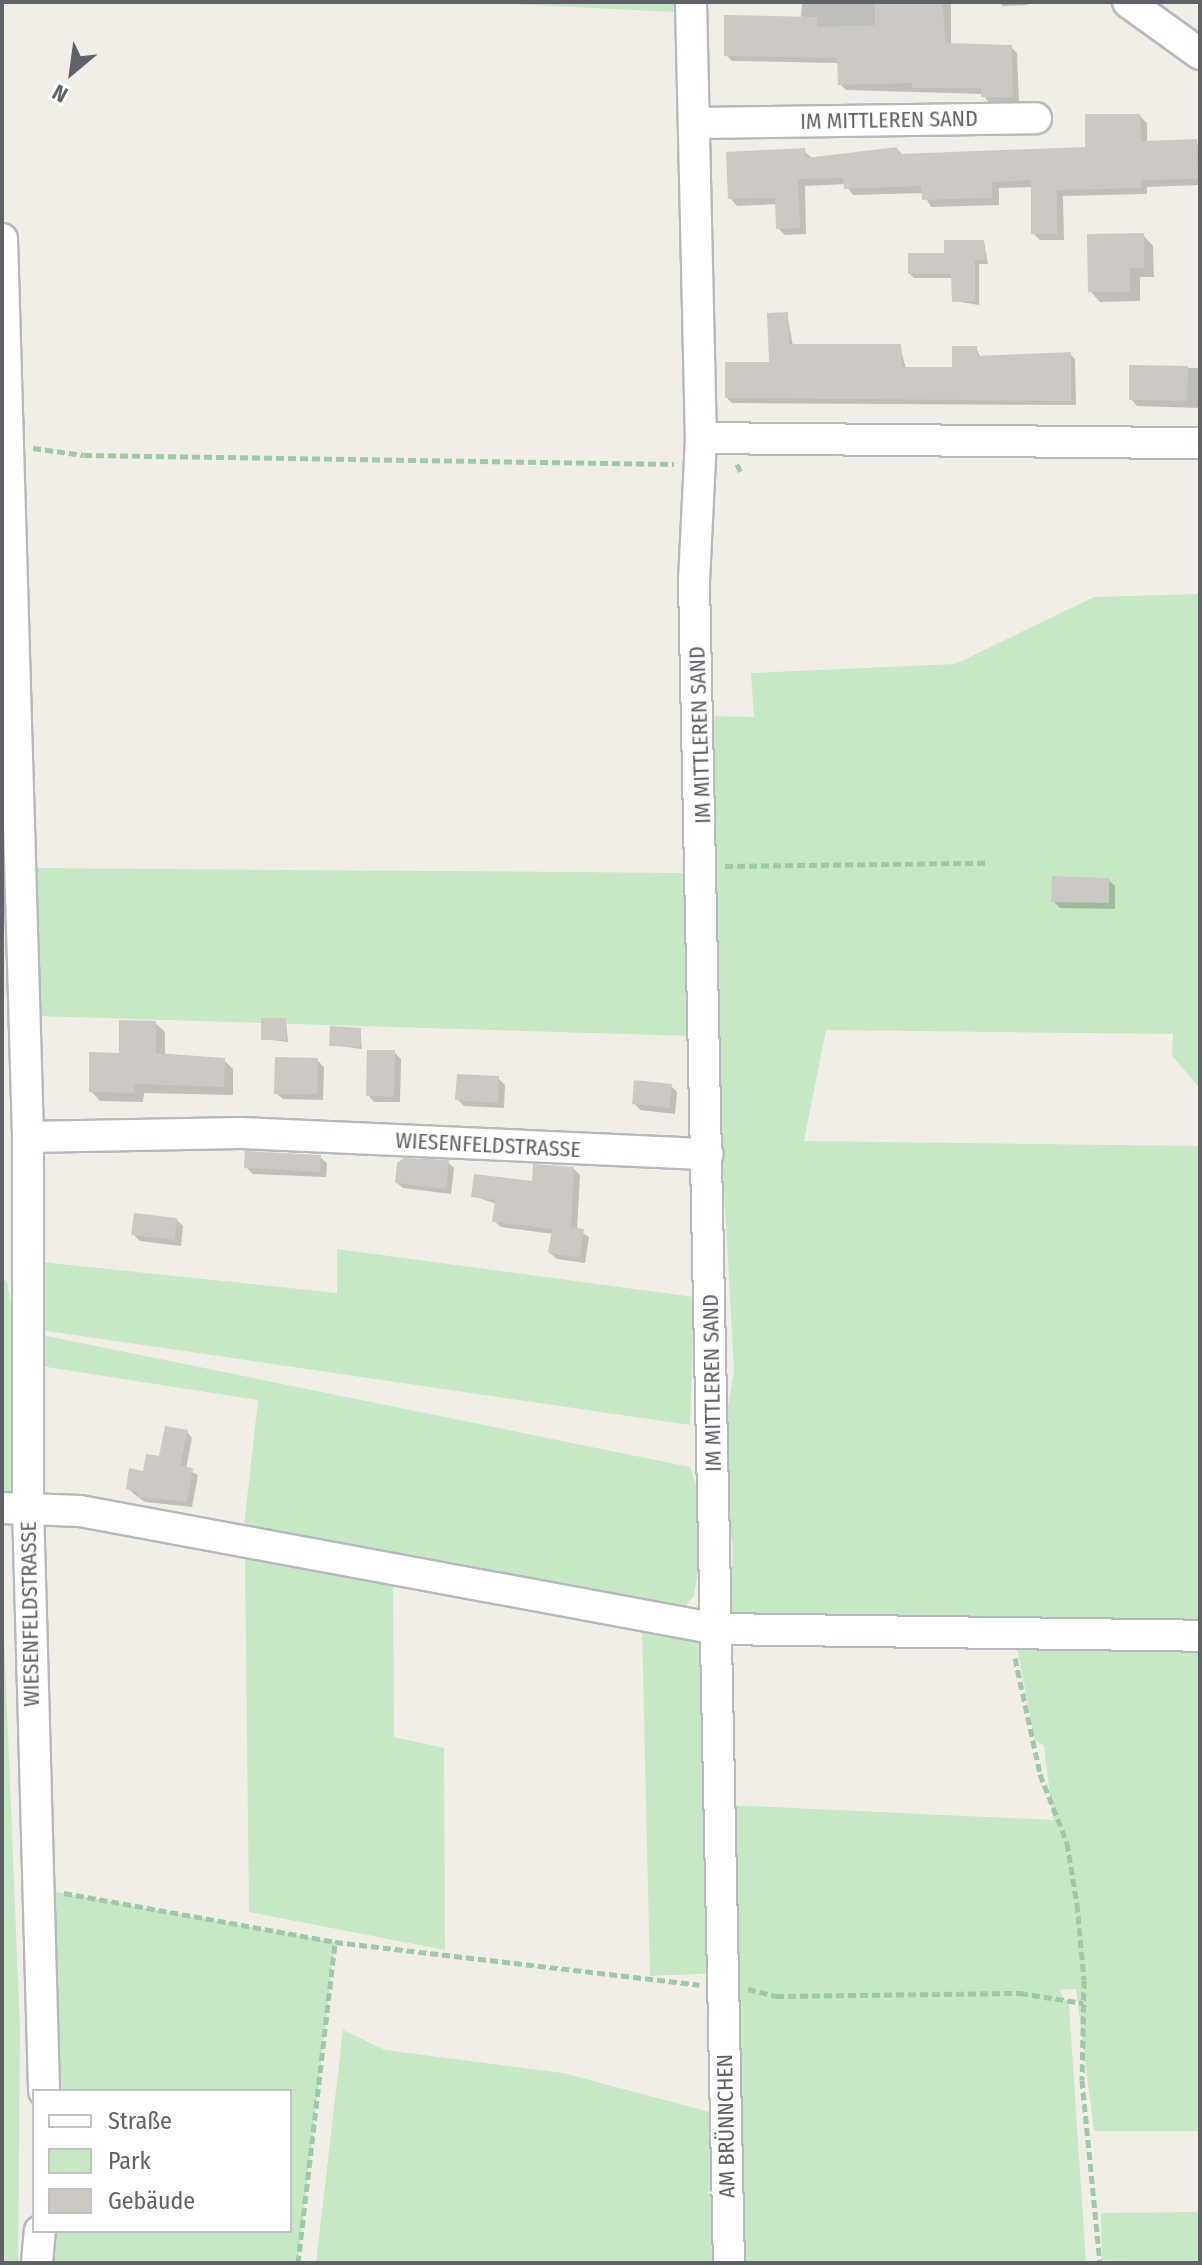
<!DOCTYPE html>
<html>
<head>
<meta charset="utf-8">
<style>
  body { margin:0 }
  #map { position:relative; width:1202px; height:2265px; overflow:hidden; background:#f1eee8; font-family:"Fira Sans Condensed",sans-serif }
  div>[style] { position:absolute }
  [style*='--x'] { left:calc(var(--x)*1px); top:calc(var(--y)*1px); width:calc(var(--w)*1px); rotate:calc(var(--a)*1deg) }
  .green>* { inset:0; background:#c7e8c5 }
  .shadow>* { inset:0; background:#0003 }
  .building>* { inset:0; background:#ccc9c5 }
  .path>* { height:5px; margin-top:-2.5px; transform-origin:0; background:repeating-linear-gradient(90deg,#9ec9a7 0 8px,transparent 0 12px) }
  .roads { filter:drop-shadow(2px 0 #b5b8bc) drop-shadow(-2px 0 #b5b8bc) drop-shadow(0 2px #b5b8bc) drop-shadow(0 -2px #b5b8bc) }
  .minor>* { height:30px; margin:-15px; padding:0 15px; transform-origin:15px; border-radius:15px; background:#fff }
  span { translate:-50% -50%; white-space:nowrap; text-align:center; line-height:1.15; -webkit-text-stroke:7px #fff; paint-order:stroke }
  .street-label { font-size:22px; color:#5f6368 }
  .frame { position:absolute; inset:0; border:4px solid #5f6368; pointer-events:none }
  .legend { position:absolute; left:32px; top:2089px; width:260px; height:144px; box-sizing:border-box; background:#fff; border:2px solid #bfc1c3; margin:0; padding:10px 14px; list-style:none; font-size:24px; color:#5f6368 }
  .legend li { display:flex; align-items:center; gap:16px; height:40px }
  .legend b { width:40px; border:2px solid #bfc1c3 }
  .north { position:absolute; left:32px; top:32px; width:80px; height:80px; -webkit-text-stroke:6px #fff; paint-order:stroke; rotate:209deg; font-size:22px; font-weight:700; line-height:32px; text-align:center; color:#5f6368 }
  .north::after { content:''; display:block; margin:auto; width:28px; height:36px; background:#5f6368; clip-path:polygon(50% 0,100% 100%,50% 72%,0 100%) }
</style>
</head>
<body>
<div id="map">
  <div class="green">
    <div style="clip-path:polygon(470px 2px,674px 2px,674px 12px)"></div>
    <div style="clip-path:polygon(1200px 594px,1200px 1088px,1172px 1056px,1173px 1034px,826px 1030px,804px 1141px,1200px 1146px,1200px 1620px,1102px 1625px,730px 1613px,733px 1549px,721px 1450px,734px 1370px,715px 1028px,709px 716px,754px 717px,751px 673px,955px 664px,1094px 597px)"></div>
    <div style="clip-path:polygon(35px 868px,691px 873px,686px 989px,690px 1036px,36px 1016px)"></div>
    <div style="clip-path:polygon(337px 1249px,694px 1297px,690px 1425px,40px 1330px,37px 1334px,690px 1467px,707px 1516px,694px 1596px,683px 1609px,428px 1569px,244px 1526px,258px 1400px,40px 1366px,37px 1335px,41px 1262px,337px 1293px)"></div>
    <div style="clip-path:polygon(2px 1280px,7px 1281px,24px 1381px,23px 1494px,2px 1500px)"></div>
    <div style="clip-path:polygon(245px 1557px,393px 1580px,394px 1737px,444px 1748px,445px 1950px,249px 1912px)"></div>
    <div style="clip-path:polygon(2px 1587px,20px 2030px,18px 2263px,2px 2263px)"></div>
    <div style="clip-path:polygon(642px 1629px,708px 1638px,719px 1973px,650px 1976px)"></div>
    <div style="clip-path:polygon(1016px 1643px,1200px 1644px,1200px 2131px,1094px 2131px,1076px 1989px,1059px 1990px,1069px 2005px,1086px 2263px,744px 2263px,729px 1805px,1053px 1820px,1044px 1746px,1035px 1740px)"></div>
    <div style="clip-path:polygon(35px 1888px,335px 1942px,298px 2263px,37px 2263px,40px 2231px,290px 2231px,290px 2091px,44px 2091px)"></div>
    <div style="clip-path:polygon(343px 2030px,385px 2050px,563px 2073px,710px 2112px,712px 2263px,316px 2263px)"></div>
    <div style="clip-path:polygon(1200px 2212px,1200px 2263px,1102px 2260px,1101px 2213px)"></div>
  </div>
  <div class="shadow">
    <div style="clip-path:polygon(802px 2px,951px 2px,951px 45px,1011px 47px,1017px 53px,1019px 102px,989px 103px,983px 94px,846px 90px,840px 84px,840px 63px,732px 61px,726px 55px,801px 18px)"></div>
    <div style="clip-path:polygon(998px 2px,1028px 2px,1028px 5px,1003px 6px)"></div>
    <div style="clip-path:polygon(1140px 116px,1147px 123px,1147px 143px,1200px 145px,1200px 185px,1147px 187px,1147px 194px,1063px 196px,1064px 240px,1040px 240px,1033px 233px,1033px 187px,999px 188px,999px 205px,931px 207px,923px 193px,853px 195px,845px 184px,805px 186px,806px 234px,785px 235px,778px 228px,778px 204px,737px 206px,730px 198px,804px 151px,813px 159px,897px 149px,903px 155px,1087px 149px)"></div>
    <div style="clip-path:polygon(1143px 235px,1153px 246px,1154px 277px,1140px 277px,1140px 301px,1100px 302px,1090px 291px)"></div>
    <div style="clip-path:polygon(984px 242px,988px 264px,979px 264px,979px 305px,954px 301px,953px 278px,914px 278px,910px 274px)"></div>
    <div style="clip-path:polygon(787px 314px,793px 346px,900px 346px,906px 369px,954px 369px,976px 348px,981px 358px,1070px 354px,1075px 359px,1076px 405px,732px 403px,727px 398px,772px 364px)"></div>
    <div style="clip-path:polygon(1131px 367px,1200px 368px,1200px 408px,1137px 406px,1131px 399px)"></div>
    <div style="clip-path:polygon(1108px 880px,1115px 886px,1115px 909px,1060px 908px,1053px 901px)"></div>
    <div style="clip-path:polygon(286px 1020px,288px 1042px,263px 1039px)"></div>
    <div style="clip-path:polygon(155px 1023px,165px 1032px,165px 1055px,224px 1060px,233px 1069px,233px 1095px,144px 1093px,143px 1102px,100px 1101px,91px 1091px)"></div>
    <div style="clip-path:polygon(360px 1029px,362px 1049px,331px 1045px)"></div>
    <div style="clip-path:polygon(394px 1052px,401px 1059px,400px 1102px,374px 1102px,368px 1095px)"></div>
    <div style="clip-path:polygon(317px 1060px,324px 1067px,323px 1100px,283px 1099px,276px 1093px)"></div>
    <div style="clip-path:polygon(498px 1078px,505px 1085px,504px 1108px,464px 1106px,457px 1099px)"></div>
    <div style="clip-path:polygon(671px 1086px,677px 1092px,675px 1114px,640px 1110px,634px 1103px)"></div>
    <div style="clip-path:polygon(320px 1157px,327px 1163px,326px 1177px,253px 1174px,246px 1167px)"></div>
    <div style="clip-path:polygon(448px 1162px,454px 1168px,451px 1194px,403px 1188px,397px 1183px)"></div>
    <div style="clip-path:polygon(574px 1169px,580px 1175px,577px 1230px,589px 1237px,585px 1263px,557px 1259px,550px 1253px,553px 1234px,501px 1227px,494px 1221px,497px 1204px,473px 1196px,534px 1184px)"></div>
    <div style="clip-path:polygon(177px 1220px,183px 1226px,181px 1246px,140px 1241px,133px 1234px)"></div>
    <div style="clip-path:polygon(187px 1432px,192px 1438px,186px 1469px,198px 1475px,192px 1507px,145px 1502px,134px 1494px,128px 1488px)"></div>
  </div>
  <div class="building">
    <div style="clip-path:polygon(942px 2px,946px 43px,1012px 45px,1013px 97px,981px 97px,981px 88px,912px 88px,911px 83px,838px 85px,837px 58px,724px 56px,724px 15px,817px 17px,817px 27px,875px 25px,875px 4px)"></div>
    <div style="clip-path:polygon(1085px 114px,1140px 114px,1141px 141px,1197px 139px,1198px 179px,1141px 180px,1141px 188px,1057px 190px,1057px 234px,1031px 234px,1031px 180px,992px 182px,992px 198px,922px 200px,921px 186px,844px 189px,843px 178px,798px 179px,800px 228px,776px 229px,775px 198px,728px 199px,726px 152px,805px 148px,806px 158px,897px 147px,898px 154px,1085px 147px)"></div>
    <div style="clip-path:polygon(1144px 233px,1144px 268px,1130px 268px,1130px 292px,1088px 292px,1087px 234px)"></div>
    <div style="clip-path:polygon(944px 240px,984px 240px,985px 260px,975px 260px,975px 301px,952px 302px,951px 274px,908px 274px,908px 253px,944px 253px)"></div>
    <div style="clip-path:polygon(788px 312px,789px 344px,901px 344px,902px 367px,952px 367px,952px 346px,977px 346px,977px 356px,1071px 352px,1071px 401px,725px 398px,725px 362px,769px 362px,767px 313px)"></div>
    <div style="clip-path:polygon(1129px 365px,1188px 366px,1187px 401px,1129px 400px)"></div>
    <div style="clip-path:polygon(1052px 876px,1109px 878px,1109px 903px,1051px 902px)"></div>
    <div style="clip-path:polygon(261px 1018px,286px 1018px,286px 1040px,261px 1040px)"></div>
    <div style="clip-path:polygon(119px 1020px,156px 1021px,156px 1053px,225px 1058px,224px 1087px,135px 1084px,134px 1093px,89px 1092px,89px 1052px,119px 1053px)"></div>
    <div style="clip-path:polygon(330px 1026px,361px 1028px,360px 1047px,329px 1046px)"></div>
    <div style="clip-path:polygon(367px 1050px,395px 1050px,394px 1097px,366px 1096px)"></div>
    <div style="clip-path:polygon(275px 1057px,318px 1058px,317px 1094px,274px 1094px)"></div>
    <div style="clip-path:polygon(457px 1074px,499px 1076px,498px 1103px,455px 1100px)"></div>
    <div style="clip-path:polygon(634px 1080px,672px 1084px,669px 1108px,632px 1104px)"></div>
    <div style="clip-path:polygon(245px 1151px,321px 1155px,320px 1172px,244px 1168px)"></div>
    <div style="clip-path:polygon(404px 1158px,449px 1160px,446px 1189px,395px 1183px,397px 1163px)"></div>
    <div style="clip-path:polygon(533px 1164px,574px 1167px,571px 1227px,584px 1229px,580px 1258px,548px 1253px,552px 1229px,492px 1222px,495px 1200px,471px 1197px,474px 1174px,532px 1181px)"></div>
    <div style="clip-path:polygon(134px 1213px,177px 1218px,175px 1240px,131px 1235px)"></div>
    <div style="clip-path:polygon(165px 1426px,188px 1430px,180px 1466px,193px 1468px,187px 1502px,137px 1497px,138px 1492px,126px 1489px,129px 1468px,143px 1471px,146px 1454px,159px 1456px)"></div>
  </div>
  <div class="path">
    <div style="--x:33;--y:448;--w:51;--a:7.8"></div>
    <div style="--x:84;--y:455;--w:590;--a:0.87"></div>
    <div style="--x:737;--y:464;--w:10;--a:66"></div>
    <div style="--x:725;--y:866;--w:263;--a:-0.7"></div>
    <div style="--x:1015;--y:1658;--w:119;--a:77.8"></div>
    <div style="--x:1040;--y:1774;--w:74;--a:68.6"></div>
    <div style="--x:1067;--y:1843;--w:62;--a:80.7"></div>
    <div style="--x:1077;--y:1904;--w:76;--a:84.7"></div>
    <div style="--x:1084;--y:1980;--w:100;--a:91.1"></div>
    <div style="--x:1082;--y:2080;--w:184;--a:84.4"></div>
    <div style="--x:64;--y:1893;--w:275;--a:10.2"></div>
    <div style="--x:335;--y:1942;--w:367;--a:6.7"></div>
    <div style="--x:748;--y:1989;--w:29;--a:14"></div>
    <div style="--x:776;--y:1996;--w:244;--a:-0.7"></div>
    <div style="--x:1020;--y:1993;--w:64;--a:9"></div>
    <div style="--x:298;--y:2263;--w:323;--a:-83.4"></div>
  </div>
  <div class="roads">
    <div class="minor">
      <div style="--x:691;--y:2;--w:436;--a:88.7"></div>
      <div style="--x:701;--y:438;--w:143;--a:92.8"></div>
      <div style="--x:694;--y:581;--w:1682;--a:88.81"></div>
      <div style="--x:1128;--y:2;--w:89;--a:35.8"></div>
      <div style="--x:695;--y:123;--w:341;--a:-0.8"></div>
      <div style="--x:2;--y:239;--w:898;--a:88.34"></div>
      <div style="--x:28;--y:1137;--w:369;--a:90"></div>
      <div style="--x:28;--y:1506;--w:585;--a:88.43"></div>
      <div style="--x:701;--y:438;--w:499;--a:0.6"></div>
      <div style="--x:28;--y:1137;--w:213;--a:-1.1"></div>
      <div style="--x:241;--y:1133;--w:467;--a:2.6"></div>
      <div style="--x:2;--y:1508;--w:78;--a:2.2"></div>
      <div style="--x:80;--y:1511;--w:648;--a:10.49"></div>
      <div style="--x:717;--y:1629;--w:483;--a:0.8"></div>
      <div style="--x:37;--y:2263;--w:32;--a:-85"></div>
    </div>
  </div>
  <div class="street-label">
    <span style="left:889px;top:120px;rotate:-1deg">IM MITTLEREN SAND</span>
    <span style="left:700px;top:735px;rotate:-92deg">IM MITTLEREN SAND</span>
    <span style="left:488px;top:1145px;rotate:3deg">WIESENFELDSTRASSE</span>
    <span style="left:712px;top:1383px;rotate:-91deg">IM MITTLEREN SAND</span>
    <span style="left:30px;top:1614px;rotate:-91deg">WIESENFELDSTRASSE</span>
    <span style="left:726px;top:2126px;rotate:-91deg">AM BRÜNNCHEN</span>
  </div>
  <div class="frame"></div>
  <ul class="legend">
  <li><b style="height:10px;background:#fff"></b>Straße</li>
  <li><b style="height:22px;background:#c7e8c5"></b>Park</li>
  <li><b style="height:22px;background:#ccc9c5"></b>Gebäude</li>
  </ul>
  <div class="north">N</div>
</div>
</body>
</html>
